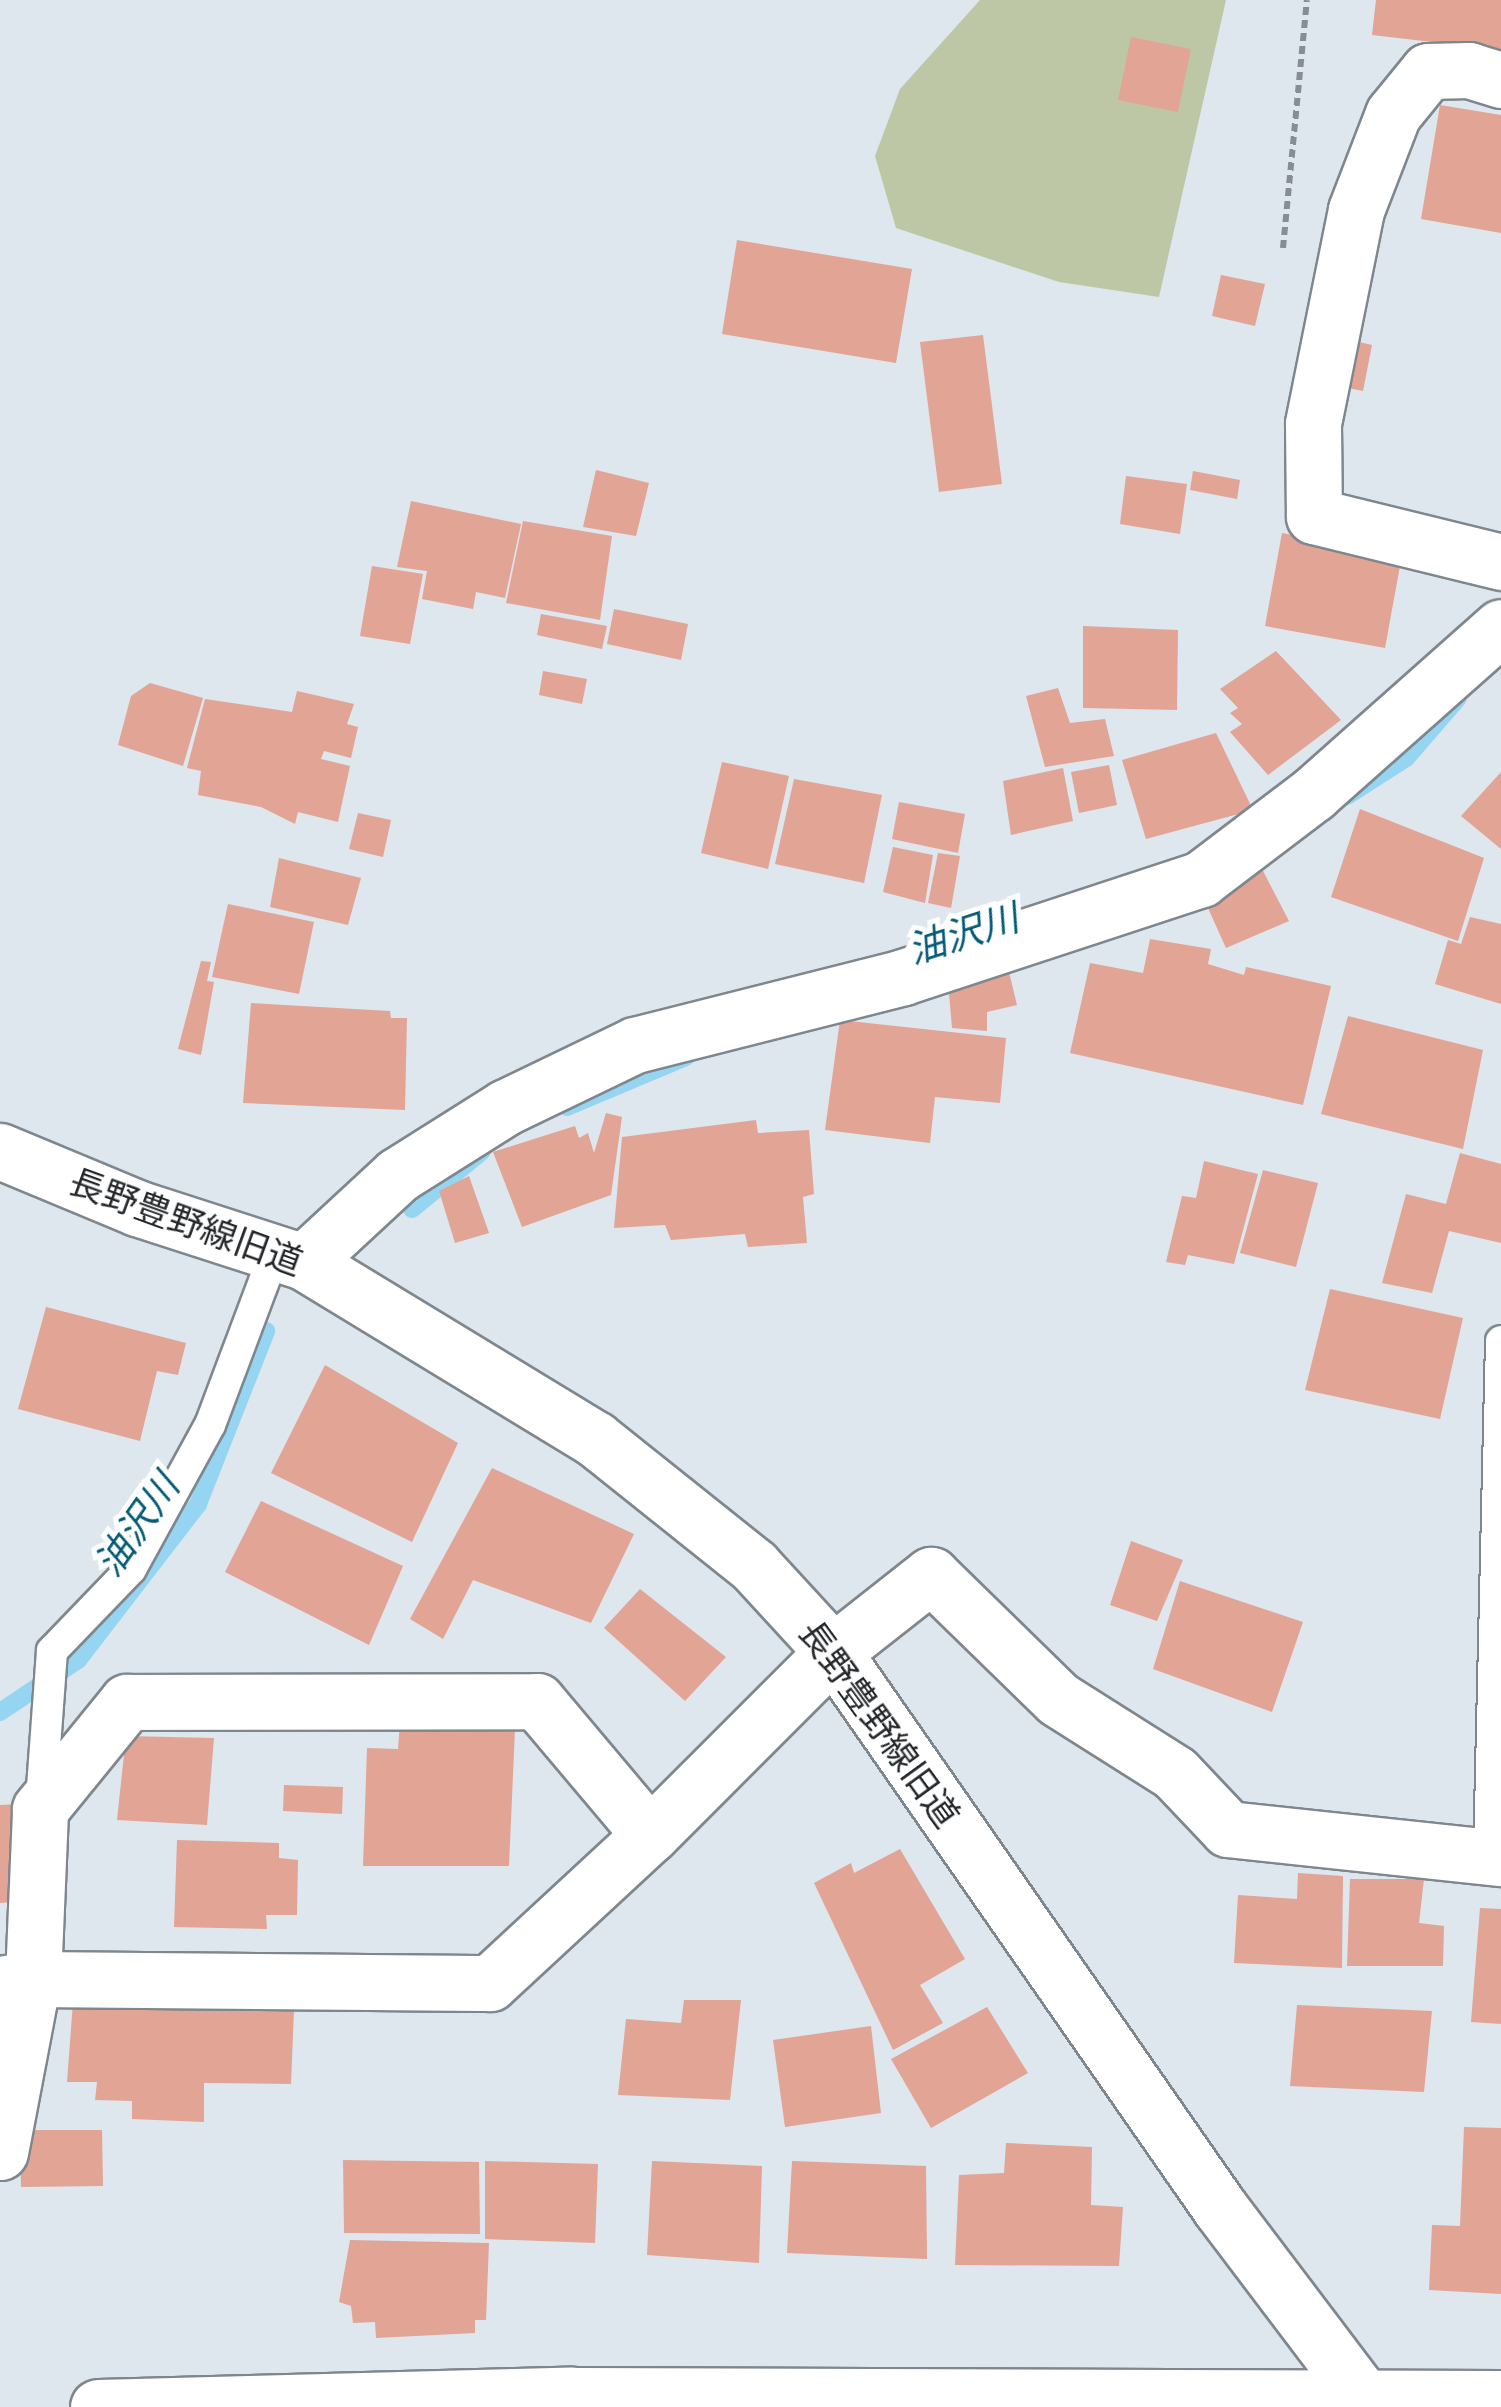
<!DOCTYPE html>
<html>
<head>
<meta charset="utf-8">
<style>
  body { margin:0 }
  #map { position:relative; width:1501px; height:2407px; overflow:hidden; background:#dee6ee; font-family:Poppins,"Noto Sans JP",sans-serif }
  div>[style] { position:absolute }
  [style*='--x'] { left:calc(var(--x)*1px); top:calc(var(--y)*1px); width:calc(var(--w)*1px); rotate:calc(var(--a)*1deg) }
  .green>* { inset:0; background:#bec7a5 }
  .stream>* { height:18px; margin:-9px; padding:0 9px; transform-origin:9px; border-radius:9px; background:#96d5f1 }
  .building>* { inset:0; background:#e1a495 }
  .path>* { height:6px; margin-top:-3px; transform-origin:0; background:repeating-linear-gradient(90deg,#878d92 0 8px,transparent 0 13px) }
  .roads { filter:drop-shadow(2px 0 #7f878e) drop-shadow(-2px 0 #7f878e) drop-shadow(0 2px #7f878e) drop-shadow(0 -2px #7f878e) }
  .service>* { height:30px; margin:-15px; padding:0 15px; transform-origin:15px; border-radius:15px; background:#fff }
  .minor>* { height:55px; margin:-27.5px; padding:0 27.5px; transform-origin:27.5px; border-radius:27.5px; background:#fff }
  .tertiary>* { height:55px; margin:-27.5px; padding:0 27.5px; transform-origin:27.5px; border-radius:27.5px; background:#fff }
  .secondary>* { height:55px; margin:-27.5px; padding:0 27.5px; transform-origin:27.5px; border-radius:27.5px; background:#fff }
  span { translate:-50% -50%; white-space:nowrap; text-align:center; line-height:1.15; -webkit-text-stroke:10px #fff; paint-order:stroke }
  .street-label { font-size:35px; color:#24272a }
  .water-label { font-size:38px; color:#045b77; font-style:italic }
</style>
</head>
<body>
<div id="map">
  <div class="green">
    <div style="clip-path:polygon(980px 0,1226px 0,1159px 297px,1059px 282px,896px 228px,875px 156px,900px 89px)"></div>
  </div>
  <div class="stream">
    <div style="--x:1347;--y:796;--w:70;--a:-32.8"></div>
    <div style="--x:1406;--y:758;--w:79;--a:-49.1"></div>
    <div style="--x:567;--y:1107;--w:129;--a:-22.8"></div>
    <div style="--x:412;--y:1209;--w:91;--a:-39.6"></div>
    <div style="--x:0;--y:1712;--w:94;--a:-33.7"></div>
    <div style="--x:78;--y:1660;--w:197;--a:-52.4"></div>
    <div style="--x:198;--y:1504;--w:186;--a:-68.5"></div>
  </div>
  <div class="building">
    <div style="clip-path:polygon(1376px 0,1501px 0,1501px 50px,1372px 35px)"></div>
    <div style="clip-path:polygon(1131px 37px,1191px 49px,1178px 112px,1118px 100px)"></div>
    <div style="clip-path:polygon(1440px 105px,1501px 115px,1501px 233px,1421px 219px)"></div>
    <div style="clip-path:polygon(737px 240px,912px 269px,896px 363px,722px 334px)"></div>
    <div style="clip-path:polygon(1221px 275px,1265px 284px,1255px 326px,1212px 316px)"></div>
    <div style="clip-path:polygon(983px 335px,1002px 484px,939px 492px,920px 342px)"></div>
    <div style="clip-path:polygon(1337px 337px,1372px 345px,1363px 391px,1328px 384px)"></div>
    <div style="clip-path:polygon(596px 470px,649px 483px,636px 536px,583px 527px)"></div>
    <div style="clip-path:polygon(1193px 471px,1240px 480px,1237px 499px,1190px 490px)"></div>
    <div style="clip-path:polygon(1126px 476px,1187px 484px,1180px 534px,1120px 524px)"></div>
    <div style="clip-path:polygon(411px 501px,521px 524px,505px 598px,476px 592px,473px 609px,422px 599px,427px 571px,397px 567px)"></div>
    <div style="clip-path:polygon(523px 521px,612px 536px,600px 620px,506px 603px)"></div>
    <div style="clip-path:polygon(1282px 533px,1402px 555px,1385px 648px,1265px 626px)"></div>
    <div style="clip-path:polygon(372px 566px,423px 574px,410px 644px,360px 636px)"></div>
    <div style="clip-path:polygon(614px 609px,688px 624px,681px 660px,607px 644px)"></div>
    <div style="clip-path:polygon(541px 614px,607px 626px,602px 649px,537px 635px)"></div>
    <div style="clip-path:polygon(1083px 626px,1178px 630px,1177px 710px,1083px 708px)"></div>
    <div style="clip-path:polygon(1276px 651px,1341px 720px,1268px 775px,1230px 732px,1242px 724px,1230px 713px,1238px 708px,1220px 689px)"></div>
    <div style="clip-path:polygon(543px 671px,587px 679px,582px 704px,539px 695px)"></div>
    <div style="clip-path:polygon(150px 683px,203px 698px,183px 766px,118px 745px,131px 696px)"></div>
    <div style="clip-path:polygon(1058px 688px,1070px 723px,1105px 719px,1114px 756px,1045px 767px,1026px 696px)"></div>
    <div style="clip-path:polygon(297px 691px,354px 704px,347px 724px,358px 727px,351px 758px,324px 751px,321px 759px,350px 766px,338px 822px,298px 812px,295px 824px,261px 807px,198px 795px,201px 771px,187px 768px,205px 699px,292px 712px)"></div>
    <div style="clip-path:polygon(1216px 733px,1253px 810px,1146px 839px,1122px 760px)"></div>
    <div style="clip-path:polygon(722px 762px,789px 776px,768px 869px,701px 853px)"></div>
    <div style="clip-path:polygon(1109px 765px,1117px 805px,1079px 813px,1071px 772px)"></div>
    <div style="clip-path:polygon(1063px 768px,1073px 821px,1011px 835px,1003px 781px)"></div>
    <div style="clip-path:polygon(1501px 772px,1501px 849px,1461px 816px)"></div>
    <div style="clip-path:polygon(794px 779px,882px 795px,864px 883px,775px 864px)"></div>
    <div style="clip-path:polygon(899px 802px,965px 814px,958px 853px,892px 839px)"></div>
    <div style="clip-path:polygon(1360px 809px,1484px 858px,1458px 941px,1331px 897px)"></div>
    <div style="clip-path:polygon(358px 813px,391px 820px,383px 857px,349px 849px)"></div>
    <div style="clip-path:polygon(893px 847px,933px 855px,925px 903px,883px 892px)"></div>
    <div style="clip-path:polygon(938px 853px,960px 856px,951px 908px,928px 903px)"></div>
    <div style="clip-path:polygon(279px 858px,361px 878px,348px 925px,270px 907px)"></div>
    <div style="clip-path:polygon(1262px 869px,1289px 921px,1226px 948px,1203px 897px)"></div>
    <div style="clip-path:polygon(228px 904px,314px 922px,299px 994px,212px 977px)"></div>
    <div style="clip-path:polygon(1470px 917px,1501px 924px,1501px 1004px,1435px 984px,1448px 940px,1461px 944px)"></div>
    <div style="clip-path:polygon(1150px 939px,1211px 949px,1208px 964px,1244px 975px,1246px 967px,1331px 986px,1303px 1105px,1070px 1053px,1090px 963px,1143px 973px)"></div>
    <div style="clip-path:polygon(201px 961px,211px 962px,207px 981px,214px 982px,201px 1055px,178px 1049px)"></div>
    <div style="clip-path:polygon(1007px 964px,1017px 1005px,987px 1012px,987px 1031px,952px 1028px,948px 982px)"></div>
    <div style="clip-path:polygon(251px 1003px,390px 1011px,391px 1018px,407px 1018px,405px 1110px,243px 1103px)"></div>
    <div style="clip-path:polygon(1348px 1016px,1483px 1050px,1463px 1149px,1321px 1114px)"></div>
    <div style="clip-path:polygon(840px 1020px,1006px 1038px,1000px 1103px,935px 1097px,930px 1143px,825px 1130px)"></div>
    <div style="clip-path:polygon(606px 1113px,622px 1117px,611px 1195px,522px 1227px,493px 1152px,575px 1126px,579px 1138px,588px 1133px,594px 1153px)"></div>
    <div style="clip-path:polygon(756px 1120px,758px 1133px,809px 1130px,814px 1194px,803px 1197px,807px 1243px,748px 1247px,745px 1234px,671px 1240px,665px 1225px,614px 1228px,622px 1137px)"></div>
    <div style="clip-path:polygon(1460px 1153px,1501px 1164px,1501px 1243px,1449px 1231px,1432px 1293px,1382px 1283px,1406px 1194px,1446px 1204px)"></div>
    <div style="clip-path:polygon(1204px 1161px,1258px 1174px,1234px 1264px,1188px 1255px,1185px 1265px,1166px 1262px,1182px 1196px,1196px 1198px)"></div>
    <div style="clip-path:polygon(1263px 1170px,1318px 1183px,1296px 1267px,1240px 1253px)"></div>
    <div style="clip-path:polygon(469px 1176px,489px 1233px,455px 1243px,439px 1191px)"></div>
    <div style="clip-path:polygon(1330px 1289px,1463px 1318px,1440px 1419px,1305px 1390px)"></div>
    <div style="clip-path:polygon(46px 1307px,186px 1343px,178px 1375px,157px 1371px,140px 1441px,18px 1409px)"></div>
    <div style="clip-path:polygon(325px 1365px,458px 1443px,412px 1542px,271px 1473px)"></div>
    <div style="clip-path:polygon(492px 1468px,634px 1534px,591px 1623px,473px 1580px,443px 1639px,410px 1619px)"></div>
    <div style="clip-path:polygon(261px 1501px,403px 1566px,369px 1645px,225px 1572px)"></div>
    <div style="clip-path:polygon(1131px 1541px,1183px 1560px,1157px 1621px,1110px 1605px)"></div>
    <div style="clip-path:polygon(1180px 1581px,1303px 1622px,1272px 1712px,1153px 1669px)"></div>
    <div style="clip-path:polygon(640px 1589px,726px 1657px,685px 1701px,604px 1628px)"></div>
    <div style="clip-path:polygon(400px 1722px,515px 1729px,509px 1866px,363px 1866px,367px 1748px,398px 1749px)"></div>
    <div style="clip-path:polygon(126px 1736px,214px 1738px,207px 1825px,117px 1820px)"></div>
    <div style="clip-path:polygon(284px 1785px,343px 1787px,342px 1814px,283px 1811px)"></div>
    <div style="clip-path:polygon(20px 1804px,25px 1901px,0 1903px,0 1805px)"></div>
    <div style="clip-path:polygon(177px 1840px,279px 1843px,279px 1858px,298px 1860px,297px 1915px,266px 1915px,267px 1929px,174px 1927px)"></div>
    <div style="clip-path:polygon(900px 1849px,965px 1959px,920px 1985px,943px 2023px,893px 2050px,814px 1883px,851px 1863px,854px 1873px)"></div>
    <div style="clip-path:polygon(1298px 1873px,1343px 1876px,1342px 1968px,1234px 1963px,1238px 1895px,1297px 1899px)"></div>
    <div style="clip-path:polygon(1350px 1879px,1424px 1879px,1419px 1923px,1444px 1926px,1443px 1966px,1347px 1966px)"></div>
    <div style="clip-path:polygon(1480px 1908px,1501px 1909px,1501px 2024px,1471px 2022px)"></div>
    <div style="clip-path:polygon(684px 2000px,741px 2000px,730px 2100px,618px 2095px,626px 2019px,681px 2023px)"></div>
    <div style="clip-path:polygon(73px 2002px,294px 2010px,291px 2084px,204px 2083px,204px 2122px,132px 2119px,132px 2101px,95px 2100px,97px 2082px,67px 2082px)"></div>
    <div style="clip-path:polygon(1297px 2005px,1432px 2011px,1424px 2092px,1290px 2086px)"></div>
    <div style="clip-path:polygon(987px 2007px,1028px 2073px,931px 2128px,891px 2059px)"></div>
    <div style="clip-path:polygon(871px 2026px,881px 2113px,785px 2127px,773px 2040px)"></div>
    <div style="clip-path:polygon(1464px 2127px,1501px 2128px,1501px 2294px,1429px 2290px,1432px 2225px,1460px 2226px)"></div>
    <div style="clip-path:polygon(20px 2130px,102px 2130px,103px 2186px,21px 2187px)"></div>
    <div style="clip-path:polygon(1006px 2143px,1092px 2147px,1091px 2205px,1123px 2207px,1119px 2266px,955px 2265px,959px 2175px,1004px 2173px)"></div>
    <div style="clip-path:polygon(343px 2160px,479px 2162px,480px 2234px,344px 2233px)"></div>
    <div style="clip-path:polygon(485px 2161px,598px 2164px,595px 2243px,485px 2239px)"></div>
    <div style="clip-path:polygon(652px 2161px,762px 2166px,759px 2263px,647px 2255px)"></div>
    <div style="clip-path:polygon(792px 2161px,926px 2166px,927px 2259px,787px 2253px)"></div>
    <div style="clip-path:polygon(350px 2240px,489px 2243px,486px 2320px,475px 2320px,475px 2333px,376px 2338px,375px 2322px,353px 2323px,351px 2306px,339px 2302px)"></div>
  </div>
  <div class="path">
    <div style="--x:1283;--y:248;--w:249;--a:-84.5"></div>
  </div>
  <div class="roads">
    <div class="service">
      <div style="--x:41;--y:1801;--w:150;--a:-85.8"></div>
      <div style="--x:52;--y:1651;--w:114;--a:-46.1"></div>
      <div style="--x:131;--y:1569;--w:164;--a:-61.3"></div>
      <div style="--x:210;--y:1425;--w:182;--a:-69.4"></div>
      <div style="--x:1489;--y:1857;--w:516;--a:-88.67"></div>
    </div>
    <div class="minor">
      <div style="--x:1501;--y:80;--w:34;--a:-163"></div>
      <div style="--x:1469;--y:70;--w:41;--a:178.6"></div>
      <div style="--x:1428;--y:71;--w:55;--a:129.1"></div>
      <div style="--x:1393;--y:114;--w:103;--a:111.1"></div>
      <div style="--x:1356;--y:210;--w:218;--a:101.4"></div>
      <div style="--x:1313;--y:424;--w:92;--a:89.4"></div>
      <div style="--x:1314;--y:516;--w:193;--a:13.8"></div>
      <div style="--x:304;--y:1262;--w:128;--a:-42.8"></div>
      <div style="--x:398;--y:1175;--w:128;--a:-32.2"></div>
      <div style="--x:506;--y:1107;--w:143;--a:-25.7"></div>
      <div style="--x:635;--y:1045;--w:276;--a:-14.2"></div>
      <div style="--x:903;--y:977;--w:314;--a:-18.2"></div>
      <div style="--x:1201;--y:879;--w:141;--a:-37.2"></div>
      <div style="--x:1313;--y:794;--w:251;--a:-41.6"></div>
      <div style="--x:0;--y:1984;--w:33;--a:-9"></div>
      <div style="--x:33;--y:1979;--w:457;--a:0.5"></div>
      <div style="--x:490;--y:1983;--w:218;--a:-42.8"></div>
      <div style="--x:0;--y:2152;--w:176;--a:-79.2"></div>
      <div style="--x:33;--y:1979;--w:170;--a:-87.6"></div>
      <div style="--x:40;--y:1809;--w:138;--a:-50.9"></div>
      <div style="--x:127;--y:1702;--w:410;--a:-0.1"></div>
      <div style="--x:537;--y:1701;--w:175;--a:49.9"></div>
      <div style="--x:650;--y:1835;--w:259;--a:-45"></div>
      <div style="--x:833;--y:1652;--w:125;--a:-38.2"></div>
      <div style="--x:931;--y:1575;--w:177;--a:44.3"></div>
      <div style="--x:1058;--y:1699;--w:138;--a:32.3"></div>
      <div style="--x:1175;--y:1773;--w:77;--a:46.6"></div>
      <div style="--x:1228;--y:1829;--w:275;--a:6.1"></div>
    </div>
    <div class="tertiary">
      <div style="--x:0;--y:1151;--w:148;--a:22.6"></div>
      <div style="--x:137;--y:1208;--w:176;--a:17.9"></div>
      <div style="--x:304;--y:1262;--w:341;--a:31.3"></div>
      <div style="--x:595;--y:1439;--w:203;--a:38.6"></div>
      <div style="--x:754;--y:1566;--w:117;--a:47.4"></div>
      <div style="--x:833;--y:1652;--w:677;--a:55.16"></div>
      <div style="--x:1220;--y:2208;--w:237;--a:52.9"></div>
    </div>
    <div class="secondary">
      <div style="--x:98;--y:2407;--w:474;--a:-1.5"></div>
      <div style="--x:572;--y:2395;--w:929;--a:0.19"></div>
    </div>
  </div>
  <div class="street-label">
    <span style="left:186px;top:1222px;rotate:20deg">長野豊野線旧道</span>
    <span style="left:879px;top:1724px;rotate:54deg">長野豊野線旧道</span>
  </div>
  <div class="water-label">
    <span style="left:963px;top:934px;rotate:-18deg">油沢川</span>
    <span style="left:137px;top:1525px;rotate:-55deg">油沢川</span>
  </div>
</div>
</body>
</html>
